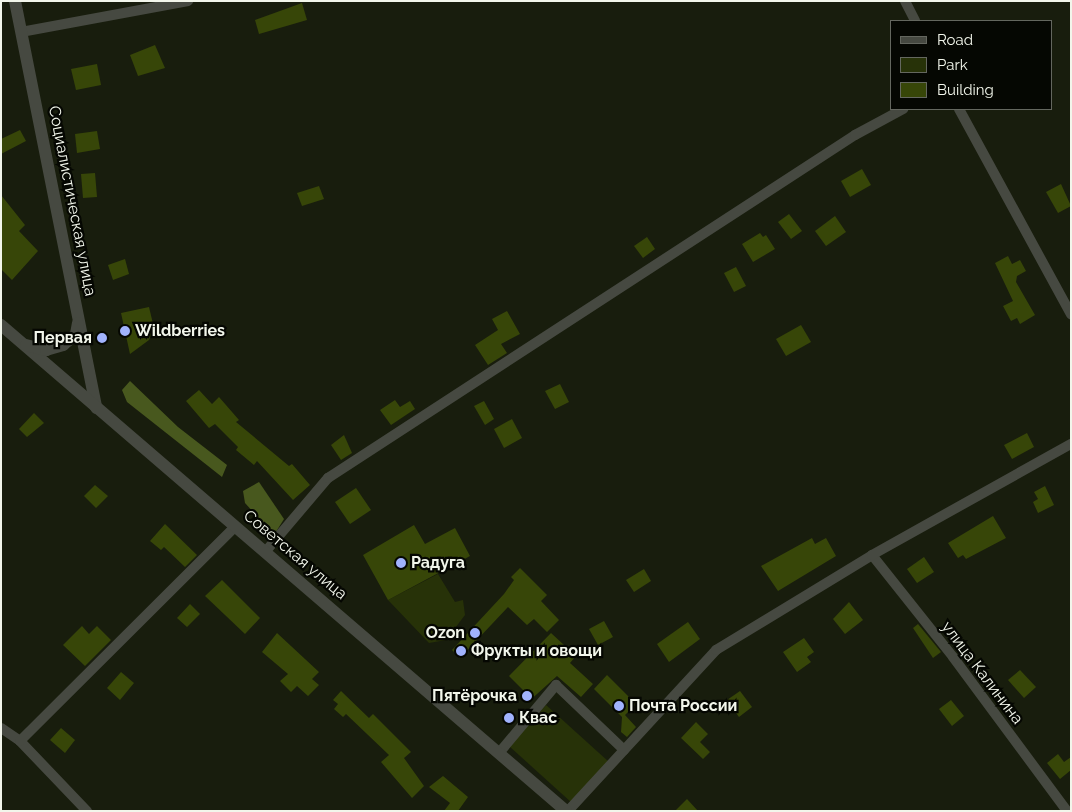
<!DOCTYPE html>
<html>
<head>
<meta charset="utf-8">
<style>
  body { margin:0 }
  #map { position:relative; width:1072px; height:812px; overflow:hidden; background:#181d0d; font-family:Raleway,sans-serif }
  div>[style] { position:absolute }
  [style*='--x'] { left:calc(var(--x)*1px); top:calc(var(--y)*1px); width:calc(var(--w)*1px); rotate:calc(var(--a)*1deg) }
  .green>* { inset:0; background:#273208 }
  .forest>* { inset:0; background:#48581e }
  .building>* { inset:0; background:#374608 }
  .minor>* { height:10px; margin:-5px; padding:0 5px; transform-origin:5px; border-radius:5px; background:#464941 }
  .tertiary>* { height:12px; margin:-6px; padding:0 6px; transform-origin:6px; border-radius:6px; background:#464941 }
  .dots>* { width:14px; height:14px; translate:-50% -50%; box-sizing:border-box; border:2px solid #050702; border-radius:50% }
  span { translate:-50% -50%; white-space:nowrap; text-align:center; line-height:1.15; -webkit-text-stroke:4.5px #050702; paint-order:stroke }
  .street-label { font-size:16px; color:#f2f6eb }
  .poi-label { font-size:16px; color:#f2f6eb; font-weight:700 }
  .left { translate:0 -50%; text-align:left }
  .right { translate:-100% -50%; text-align:right }
  .frame { position:absolute; inset:0; border:2px solid #f2f6eb; pointer-events:none }
  .legend { position:absolute; left:890px; top:20px; width:162px; height:90px; box-sizing:border-box; background:#050702; border:1px solid #64675f; margin:0; padding:6px 9px; list-style:none; font-size:15px; color:#f2f6eb }
  .legend li { display:flex; align-items:center; gap:10px; height:25px }
  .legend b { width:25px; border:1px solid #64675f }
</style>
</head>
<body>
<div id="map">
  <div class="green">
    <div style="clip-path:polygon(438px 574px,455px 602px,463px 600px,465px 615px,446px 640px,429px 643px,388px 600px)"></div>
    <div style="clip-path:polygon(546px 705px,609px 762px,572px 803px,509px 746px)"></div>
  </div>
  <div class="forest">
    <div style="clip-path:polygon(130px 381px,178px 427px,227px 465px,222px 477px,127px 402px,122px 390px)"></div>
    <div style="clip-path:polygon(259px 482px,284px 519px,274px 535px,245px 503px,243px 491px)"></div>
  </div>
  <div class="building">
    <div style="clip-path:polygon(302px 3px,307px 20px,259px 34px,255px 20px)"></div>
    <div style="clip-path:polygon(155px 45px,165px 68px,138px 76px,130px 55px)"></div>
    <div style="clip-path:polygon(97px 64px,101px 85px,76px 90px,71px 69px)"></div>
    <div style="clip-path:polygon(20px 130px,26px 141px,1px 154px,1px 139px)"></div>
    <div style="clip-path:polygon(97px 131px,100px 149px,77px 153px,75px 134px)"></div>
    <div style="clip-path:polygon(862px 169px,871px 185px,850px 197px,841px 181px)"></div>
    <div style="clip-path:polygon(95px 173px,97px 197px,83px 198px,81px 174px)"></div>
    <div style="clip-path:polygon(1061px 184px,1071px 206px,1058px 213px,1046px 192px)"></div>
    <div style="clip-path:polygon(319px 186px,324px 199px,302px 206px,297px 193px)"></div>
    <div style="clip-path:polygon(1px 195px,25px 225px,19px 231px,38px 251px,12px 280px,1px 269px)"></div>
    <div style="clip-path:polygon(789px 214px,802px 231px,791px 239px,778px 222px)"></div>
    <div style="clip-path:polygon(835px 216px,846px 232px,826px 246px,815px 231px)"></div>
    <div style="clip-path:polygon(760px 233px,763px 237px,766px 235px,775px 249px,753px 262px,742px 244px)"></div>
    <div style="clip-path:polygon(647px 237px,655px 249px,643px 258px,634px 246px)"></div>
    <div style="clip-path:polygon(1008px 256px,1012px 264px,1020px 260px,1026px 271px,1017px 276px,1016px 282px,1035px 315px,1020px 324px,1017px 318px,1011px 321px,1003px 306px,1013px 301px,995px 263px)"></div>
    <div style="clip-path:polygon(125px 259px,129px 274px,113px 280px,108px 265px)"></div>
    <div style="clip-path:polygon(736px 267px,746px 286px,734px 292px,724px 273px)"></div>
    <div style="clip-path:polygon(149px 307px,154px 328px,149px 340px,130px 354px,121px 313px)"></div>
    <div style="clip-path:polygon(507px 311px,520px 334px,501px 344px,507px 353px,488px 365px,475px 345px,498px 330px,492px 319px)"></div>
    <div style="clip-path:polygon(801px 325px,811px 342px,786px 356px,776px 339px)"></div>
    <div style="clip-path:polygon(560px 384px,569px 402px,555px 409px,545px 391px)"></div>
    <div style="clip-path:polygon(199px 390px,212px 404px,219px 397px,239px 420px,236px 422px,289px 466px,292px 464px,310px 485px,293px 500px,257px 461px,254px 465px,236px 450px,238px 447px,215px 424px,209px 428px,186px 401px)"></div>
    <div style="clip-path:polygon(395px 400px,400px 407px,410px 401px,415px 409px,391px 425px,380px 410px)"></div>
    <div style="clip-path:polygon(484px 401px,494px 419px,485px 425px,474px 406px)"></div>
    <div style="clip-path:polygon(34px 413px,44px 423px,27px 437px,19px 429px)"></div>
    <div style="clip-path:polygon(512px 419px,522px 438px,504px 448px,494px 429px)"></div>
    <div style="clip-path:polygon(1027px 433px,1034px 447px,1012px 459px,1004px 445px)"></div>
    <div style="clip-path:polygon(344px 435px,352px 453px,341px 460px,331px 445px)"></div>
    <div style="clip-path:polygon(95px 485px,108px 496px,96px 508px,84px 496px)"></div>
    <div style="clip-path:polygon(1045px 486px,1054px 505px,1038px 513px,1033px 502px,1038px 499px,1034px 492px)"></div>
    <div style="clip-path:polygon(356px 488px,371px 510px,350px 524px,335px 502px)"></div>
    <div style="clip-path:polygon(993px 516px,1006px 538px,966px 559px,963px 555px,958px 558px,948px 543px)"></div>
    <div style="clip-path:polygon(165px 524px,197px 555px,185px 567px,164px 547px,161px 550px,150px 541px)"></div>
    <div style="clip-path:polygon(414px 525px,425px 544px,455px 528px,470px 556px,388px 600px,363px 555px)"></div>
    <div style="clip-path:polygon(812px 538px,815px 544px,826px 538px,836px 556px,778px 591px,761px 566px)"></div>
    <div style="clip-path:polygon(924px 557px,934px 572px,917px 583px,907px 569px)"></div>
    <div style="clip-path:polygon(520px 568px,547px 595px,541px 601px,559px 620px,547px 632px,534px 619px,527px 625px,508px 607px,460px 658px,452px 650px,504px 594px,514px 580px,511px 577px)"></div>
    <div style="clip-path:polygon(644px 569px,651px 581px,634px 592px,626px 580px)"></div>
    <div style="clip-path:polygon(222px 580px,260px 618px,245px 634px,205px 596px)"></div>
    <div style="clip-path:polygon(849px 602px,863px 620px,845px 634px,833px 619px)"></div>
    <div style="clip-path:polygon(190px 604px,200px 614px,187px 627px,177px 618px)"></div>
    <div style="clip-path:polygon(604px 621px,613px 637px,598px 645px,589px 629px)"></div>
    <div style="clip-path:polygon(688px 622px,700px 639px,669px 662px,657px 644px)"></div>
    <div style="clip-path:polygon(918px 624px,941px 652px,933px 658px,913px 628px)"></div>
    <div style="clip-path:polygon(82px 626px,89px 634px,97px 626px,111px 640px,85px 666px,63px 645px)"></div>
    <div style="clip-path:polygon(277px 633px,319px 672px,312px 679px,319px 685px,308px 696px,297px 686px,291px 692px,280px 681px,288px 674px,262px 652px)"></div>
    <div style="clip-path:polygon(551px 633px,576px 656px,570px 663px,593px 684px,581px 697px,557px 676px,527px 703px,520px 696px,524px 691px,509px 676px)"></div>
    <div style="clip-path:polygon(804px 638px,814px 652px,807px 657px,811px 662px,797px 672px,783px 652px)"></div>
    <div style="clip-path:polygon(1020px 670px,1036px 687px,1024px 698px,1008px 680px)"></div>
    <div style="clip-path:polygon(121px 672px,134px 683px,120px 700px,107px 688px)"></div>
    <div style="clip-path:polygon(607px 675px,636px 704px,625px 715px,636px 727px,627px 737px,621px 732px,622px 717px,594px 689px)"></div>
    <div style="clip-path:polygon(341px 691px,369px 718px,373px 714px,411px 752px,404px 758px,424px 786px,412px 798px,381px 762px,389px 755px,346px 714px,343px 717px,334px 709px,338px 704px,333px 700px)"></div>
    <div style="clip-path:polygon(740px 691px,752px 707px,739px 717px,727px 700px)"></div>
    <div style="clip-path:polygon(951px 700px,964px 716px,952px 726px,939px 709px)"></div>
    <div style="clip-path:polygon(696px 722px,708px 734px,700px 742px,710px 752px,703px 759px,681px 738px)"></div>
    <div style="clip-path:polygon(61px 728px,75px 740px,65px 753px,50px 740px)"></div>
    <div style="clip-path:polygon(1058px 754px,1064px 762px,1071px 757px,1071px 770px,1060px 779px,1047px 763px)"></div>
    <div style="clip-path:polygon(443px 776px,468px 797px,458px 811px,444px 811px,450px 803px,429px 787px)"></div>
    <div style="clip-path:polygon(687px 799px,698px 811px,675px 811px)"></div>
  </div>
  <div class="minor">
    <div style="--x:905;--y:1;--w:22;--a:63"></div>
    <div style="--x:21;--y:32;--w:170;--a:-10.5"></div>
    <div style="--x:959;--y:109;--w:234;--a:61.4"></div>
    <div style="--x:266;--y:551;--w:96;--a:-49.7"></div>
    <div style="--x:328;--y:478;--w:629;--a:-33.06"></div>
    <div style="--x:855;--y:135;--w:55;--a:-28.4"></div>
    <div style="--x:872;--y:555;--w:130;--a:51.5"></div>
    <div style="--x:953;--y:657;--w:192;--a:53.5"></div>
    <div style="--x:1;--y:728;--w:23;--a:34"></div>
    <div style="--x:20;--y:741;--w:97;--a:46.3"></div>
    <div style="--x:20;--y:741;--w:303;--a:-44.9"></div>
    <div style="--x:499;--y:753;--w:89;--a:-50"></div>
    <div style="--x:556;--y:685;--w:94;--a:43.7"></div>
    <div style="--x:568;--y:811;--w:219;--a:-47.4"></div>
    <div style="--x:716;--y:650;--w:183;--a:-31.3"></div>
    <div style="--x:872;--y:555;--w:228;--a:-29.2"></div>
  </div>
  <div class="tertiary">
    <div style="--x:15;--y:1;--w:415;--a:78.7"></div>
    <div style="--x:1;--y:325;--w:745;--a:40.7"></div>
    <div style="--x:26;--y:345;--w:21;--a:14"></div>
    <div style="--x:46;--y:350;--w:18;--a:-16"></div>
    <div style="--x:63;--y:345;--w:17;--a:-40"></div>
    <div style="--x:76;--y:334;--w:11;--a:-80"></div>
  </div>
  <div class="dots">
    <div style="left:125px;top:331px;background:#a1b3fd"></div>
    <div style="left:102px;top:338px;background:#a1b3fd"></div>
    <div style="left:401px;top:563px;background:#a1b3fd"></div>
    <div style="left:475px;top:633px;background:#a1b3fd"></div>
    <div style="left:461px;top:651px;background:#a1b3fd"></div>
    <div style="left:527px;top:696px;background:#a1b3fd"></div>
    <div style="left:619px;top:706px;background:#a1b3fd"></div>
    <div style="left:509px;top:718px;background:#a1b3fd"></div>
  </div>
  <div class="street-label">
    <span style="left:72px;top:201px;rotate:79deg">Социалистическая улица</span>
    <span style="left:295px;top:555px;rotate:40deg">Советская улица</span>
    <span style="left:982px;top:673px;rotate:53deg">улица Калинина</span>
  </div>
  <div class="poi-label">
    <span class="left" style="left:135px;top:331px">Wildberries</span>
    <span class="right" style="left:92px;top:338px">Первая</span>
    <span class="left" style="left:411px;top:563px">Радуга</span>
    <span class="right" style="left:465px;top:633px">Ozon</span>
    <span class="left" style="left:471px;top:651px">Фрукты и овощи</span>
    <span class="right" style="left:517px;top:696px">Пятёрочка</span>
    <span class="left" style="left:629px;top:706px">Почта России</span>
    <span class="left" style="left:519px;top:718px">Квас</span>
  </div>
  <div class="frame"></div>
  <ul class="legend">
  <li><b style="height:6px;background:#464941"></b>Road</li>
  <li><b style="height:14px;background:#273208"></b>Park</li>
  <li><b style="height:14px;background:#374608"></b>Building</li>
  </ul>
</div>
</body>
</html>
